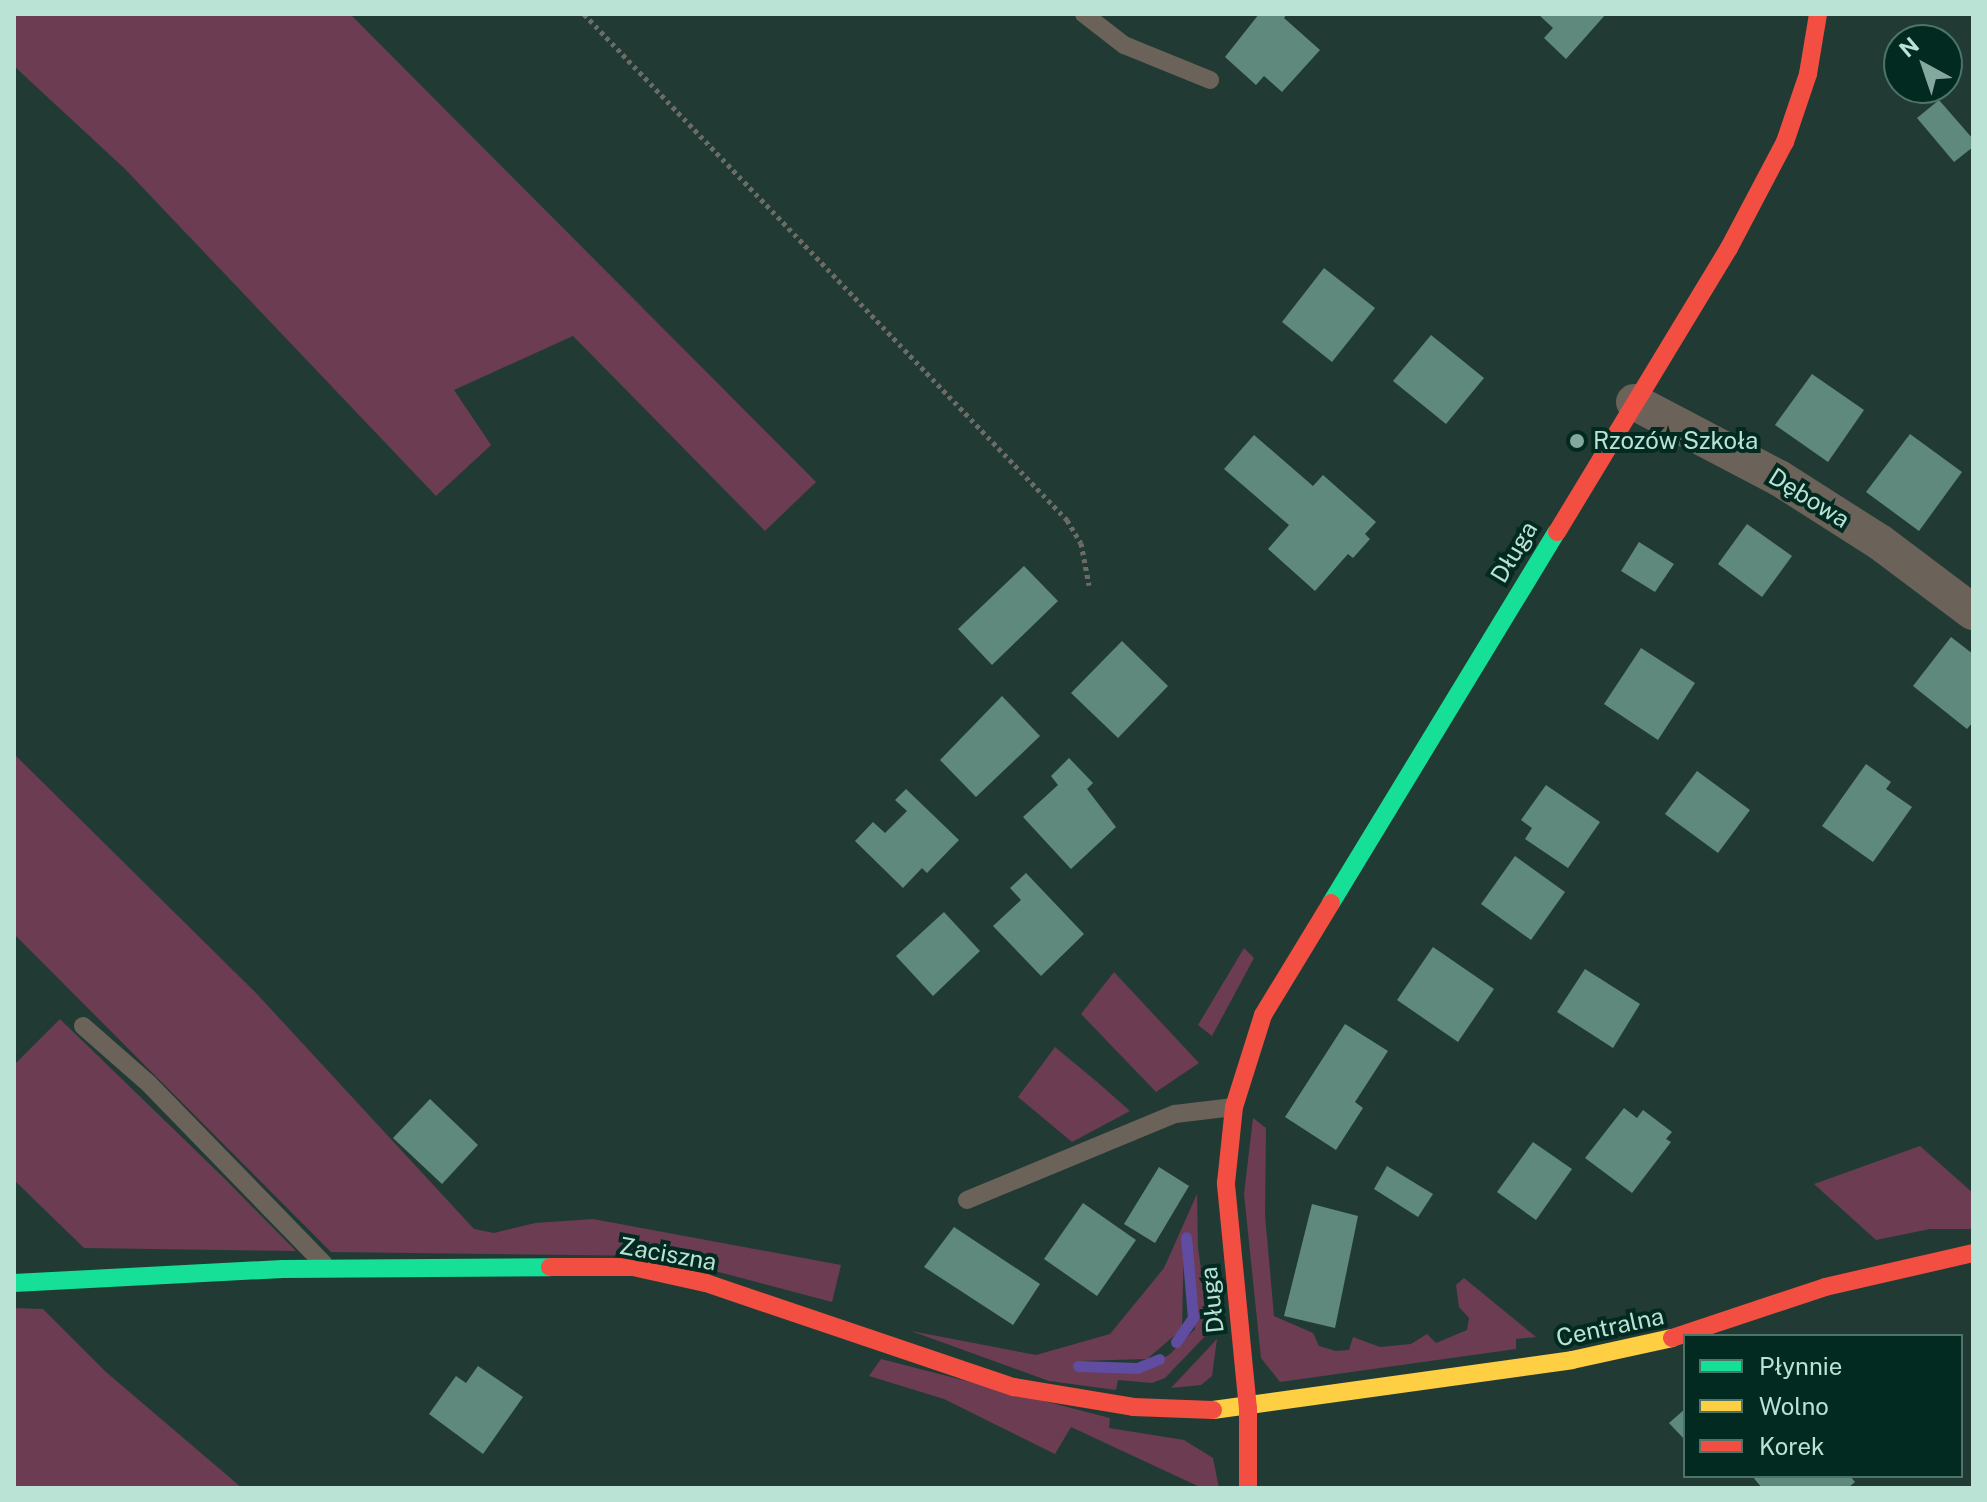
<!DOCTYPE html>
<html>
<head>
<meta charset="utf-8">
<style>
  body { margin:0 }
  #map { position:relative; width:1987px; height:1502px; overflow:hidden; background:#213b34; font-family:"Public Sans",sans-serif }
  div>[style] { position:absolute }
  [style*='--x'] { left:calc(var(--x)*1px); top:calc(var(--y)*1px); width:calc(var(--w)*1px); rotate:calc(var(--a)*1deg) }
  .green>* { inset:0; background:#6b3c52 }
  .stream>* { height:11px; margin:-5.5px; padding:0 5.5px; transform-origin:5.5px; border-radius:5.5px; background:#604ca0 }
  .building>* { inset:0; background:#5f897d }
  .path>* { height:5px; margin-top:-2.5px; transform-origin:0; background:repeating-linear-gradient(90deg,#6b6c65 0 4px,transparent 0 8px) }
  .lane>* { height:18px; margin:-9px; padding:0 9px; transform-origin:9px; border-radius:9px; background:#6b635a }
  .street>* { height:36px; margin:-18px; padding:0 18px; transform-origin:18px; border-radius:18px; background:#6b635a }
  .fast>* { height:18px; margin:-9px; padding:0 9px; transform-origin:9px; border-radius:9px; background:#16e098 }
  .slow>* { height:18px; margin:-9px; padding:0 9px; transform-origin:9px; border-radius:9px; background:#ffcf43 }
  .jam>* { height:18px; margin:-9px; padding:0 9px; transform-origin:9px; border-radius:9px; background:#f24e42 }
  .dots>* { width:22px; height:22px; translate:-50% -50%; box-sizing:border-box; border:4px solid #032a21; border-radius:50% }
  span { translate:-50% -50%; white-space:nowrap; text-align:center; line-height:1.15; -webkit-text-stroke:8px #032a21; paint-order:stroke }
  .poi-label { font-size:24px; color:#bae3d5 }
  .left { translate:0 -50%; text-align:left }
  .street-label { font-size:24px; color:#bae3d5 }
  .frame { position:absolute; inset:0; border:16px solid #bae3d5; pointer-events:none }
  .legend { position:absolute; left:1683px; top:1334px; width:280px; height:144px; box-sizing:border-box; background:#032a21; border:2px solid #4c7469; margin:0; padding:10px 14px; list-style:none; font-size:24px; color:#bae3d5 }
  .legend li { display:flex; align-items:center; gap:16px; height:40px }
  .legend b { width:40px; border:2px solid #4c7469 }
  .north { position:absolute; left:1883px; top:24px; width:80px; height:80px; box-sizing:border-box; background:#032a21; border:2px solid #4c7469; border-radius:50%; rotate:320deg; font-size:22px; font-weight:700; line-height:32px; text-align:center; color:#bae3d5 }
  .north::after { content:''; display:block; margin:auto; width:28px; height:36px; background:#84a89d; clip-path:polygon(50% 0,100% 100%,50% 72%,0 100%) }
</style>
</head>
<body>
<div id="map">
  <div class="green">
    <div style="clip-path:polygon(14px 14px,350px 14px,816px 482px,765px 531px,573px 336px,454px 390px,491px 445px,436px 496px,125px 169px,14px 66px)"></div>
    <div style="clip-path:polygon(14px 754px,256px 993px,474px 1229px,494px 1233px,535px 1223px,593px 1219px,841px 1265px,832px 1302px,658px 1256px,331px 1252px,14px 934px)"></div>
    <div style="clip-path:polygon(1244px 948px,1254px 958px,1212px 1036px,1198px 1025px)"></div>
    <div style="clip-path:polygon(1114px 972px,1199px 1063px,1156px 1092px,1081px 1014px)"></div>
    <div style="clip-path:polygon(60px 1019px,227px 1181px,296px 1251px,84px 1248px,14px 1180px,14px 1065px)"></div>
    <div style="clip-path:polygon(1055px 1047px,1096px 1081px,1130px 1111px,1072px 1142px,1018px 1097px)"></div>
    <div style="clip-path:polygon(1253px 1118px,1266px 1128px,1265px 1215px,1274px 1316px,1313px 1333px,1319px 1346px,1336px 1351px,1349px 1350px,1353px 1337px,1380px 1347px,1411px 1344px,1427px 1334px,1436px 1343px,1467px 1330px,1469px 1318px,1459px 1307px,1456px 1285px,1464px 1278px,1536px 1337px,1516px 1339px,1516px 1349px,1280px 1382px,1261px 1358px,1244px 1194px)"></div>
    <div style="clip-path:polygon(1920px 1146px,1973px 1193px,1973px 1229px,1930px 1229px,1876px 1240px,1814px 1184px)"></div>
    <div style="clip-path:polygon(evenodd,1197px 1194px,1198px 1248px,1210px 1331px,1165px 1378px,1152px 1383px,1118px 1380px,1116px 1390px,1049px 1381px,911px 1331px,1036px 1355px,1110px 1334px,1164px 1268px,1197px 1194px,1184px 1236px,1190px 1240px,1195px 1329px,1170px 1354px,1139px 1373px,1076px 1371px,1078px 1361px,1147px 1359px,1182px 1329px,1184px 1236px)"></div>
    <div style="clip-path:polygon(14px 1308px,43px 1309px,106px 1372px,242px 1488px,14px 1488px)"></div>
    <div style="clip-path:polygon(1217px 1339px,1212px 1376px,1201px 1385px,1171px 1388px)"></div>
    <div style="clip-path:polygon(881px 1359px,1110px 1418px,1109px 1428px,1184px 1440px,1213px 1458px,1219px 1488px,1202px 1488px,1071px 1427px,1055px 1454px,944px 1399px,869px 1376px)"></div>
  </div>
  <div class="stream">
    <div style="--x:1176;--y:1342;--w:29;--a:-55"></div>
    <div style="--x:1193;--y:1318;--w:81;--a:-94.9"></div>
    <div style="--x:1078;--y:1366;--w:59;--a:1.9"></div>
    <div style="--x:1137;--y:1368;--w:24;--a:-22"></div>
  </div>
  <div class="building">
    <div style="clip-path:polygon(1259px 14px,1287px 14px,1284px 18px,1320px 50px,1282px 92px,1264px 76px,1256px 85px,1225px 57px)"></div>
    <div style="clip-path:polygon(1538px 14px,1606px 14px,1566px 59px,1544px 38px,1553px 28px)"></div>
    <div style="clip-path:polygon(1939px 100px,1973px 139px,1973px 147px,1954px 162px,1917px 118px)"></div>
    <div style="clip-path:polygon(1324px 268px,1375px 308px,1332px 362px,1282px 322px)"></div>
    <div style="clip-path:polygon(1431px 335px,1484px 378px,1446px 424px,1393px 381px)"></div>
    <div style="clip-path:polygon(1812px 374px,1864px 410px,1828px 462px,1775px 425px)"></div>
    <div style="clip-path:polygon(1910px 434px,1962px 472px,1919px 531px,1866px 492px)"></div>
    <div style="clip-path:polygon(1254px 435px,1313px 486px,1323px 475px,1376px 522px,1365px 534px,1370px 539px,1353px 558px,1348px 554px,1315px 591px,1268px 549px,1289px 525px,1224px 469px)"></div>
    <div style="clip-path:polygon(1747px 524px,1792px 556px,1762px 597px,1718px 564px)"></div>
    <div style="clip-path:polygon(1639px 542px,1674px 564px,1655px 592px,1621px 571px)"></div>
    <div style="clip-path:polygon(1024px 566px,1058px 601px,992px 665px,958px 629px)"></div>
    <div style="clip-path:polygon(1951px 637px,1973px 654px,1973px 722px,1967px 729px,1913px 686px)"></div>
    <div style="clip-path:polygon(1122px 641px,1168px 686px,1118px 738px,1071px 693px)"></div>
    <div style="clip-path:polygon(1641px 648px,1695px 683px,1658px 740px,1604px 704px)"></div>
    <div style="clip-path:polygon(1002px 696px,1040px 736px,976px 797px,940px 760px)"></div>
    <div style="clip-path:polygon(1069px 758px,1093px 783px,1087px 789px,1116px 827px,1071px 869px,1023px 817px,1058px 785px,1051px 776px)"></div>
    <div style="clip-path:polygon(1866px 764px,1891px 782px,1886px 789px,1912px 807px,1873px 862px,1822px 826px)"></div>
    <div style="clip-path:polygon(1697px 771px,1750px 810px,1718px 853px,1665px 814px)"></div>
    <div style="clip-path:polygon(1546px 785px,1600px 822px,1568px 868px,1525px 839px,1532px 828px,1521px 820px)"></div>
    <div style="clip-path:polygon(906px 789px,959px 840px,927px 873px,922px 868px,903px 888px,855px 841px,873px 822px,885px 833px,907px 811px,895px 800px)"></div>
    <div style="clip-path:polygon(1515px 856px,1565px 892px,1531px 940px,1481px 904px)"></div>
    <div style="clip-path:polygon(1026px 873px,1084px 934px,1041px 976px,993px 926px,1021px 900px,1010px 888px)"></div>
    <div style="clip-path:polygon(944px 912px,980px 951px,933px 996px,896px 956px)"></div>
    <div style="clip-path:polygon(1433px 947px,1494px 989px,1458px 1042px,1397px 1000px)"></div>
    <div style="clip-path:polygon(1585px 969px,1640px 1004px,1613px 1048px,1557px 1012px)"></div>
    <div style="clip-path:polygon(1345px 1024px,1388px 1051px,1355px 1102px,1363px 1108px,1336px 1150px,1285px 1117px)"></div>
    <div style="clip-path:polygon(430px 1099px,478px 1145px,442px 1184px,393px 1138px)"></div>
    <div style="clip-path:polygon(1624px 1108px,1637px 1118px,1643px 1110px,1672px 1132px,1666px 1139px,1671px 1142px,1632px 1193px,1585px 1158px)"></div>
    <div style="clip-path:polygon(1533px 1142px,1572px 1169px,1536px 1220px,1497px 1192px)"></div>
    <div style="clip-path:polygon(1387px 1166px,1433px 1194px,1418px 1217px,1374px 1189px)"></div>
    <div style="clip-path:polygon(1159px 1167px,1189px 1186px,1155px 1243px,1124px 1224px)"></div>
    <div style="clip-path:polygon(1083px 1203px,1136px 1240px,1097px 1296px,1044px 1259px)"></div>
    <div style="clip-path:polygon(1312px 1204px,1358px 1216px,1335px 1328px,1284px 1316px)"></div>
    <div style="clip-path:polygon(954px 1227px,1040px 1284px,1013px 1325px,924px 1267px)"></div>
    <div style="clip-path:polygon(478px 1366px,523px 1397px,483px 1454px,429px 1414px,456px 1376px,466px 1383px)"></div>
    <div style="clip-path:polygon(1685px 1409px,1685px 1440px,1669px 1423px)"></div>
    <div style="clip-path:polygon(1752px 1476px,1850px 1476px,1855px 1482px,1848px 1488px,1762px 1488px)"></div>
  </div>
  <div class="path">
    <div style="--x:584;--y:14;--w:700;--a:46.33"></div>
    <div style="--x:1067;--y:520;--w:27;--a:59"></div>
    <div style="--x:1081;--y:543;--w:43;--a:79.2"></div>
  </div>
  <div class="lane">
    <div style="--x:1084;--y:14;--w:51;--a:37.8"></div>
    <div style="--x:1124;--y:45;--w:93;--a:22.1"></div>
    <div style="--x:83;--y:1026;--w:88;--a:41.3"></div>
    <div style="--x:149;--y:1084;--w:250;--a:45.8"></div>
    <div style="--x:967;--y:1200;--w:225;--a:-22.5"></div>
    <div style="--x:1175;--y:1114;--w:59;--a:-6.8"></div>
  </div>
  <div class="street">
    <div style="--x:1634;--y:402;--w:164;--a:27.7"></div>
    <div style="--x:1779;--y:478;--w:121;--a:32.5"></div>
    <div style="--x:1881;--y:543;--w:115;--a:36.9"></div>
  </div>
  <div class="fast">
    <div style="--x:1331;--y:903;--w:434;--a:-58.7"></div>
    <div style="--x:14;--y:1283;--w:269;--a:-3"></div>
    <div style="--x:283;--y:1269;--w:267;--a:-0.4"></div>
  </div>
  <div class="slow">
    <div style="--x:1213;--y:1410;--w:362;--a:-7.9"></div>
    <div style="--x:1572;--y:1360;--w:102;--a:-12.4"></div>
  </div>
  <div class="jam">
    <div style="--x:1557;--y:532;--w:332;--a:-58.8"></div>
    <div style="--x:1729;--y:248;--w:120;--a:-62.2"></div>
    <div style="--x:1785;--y:142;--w:72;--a:-71.3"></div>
    <div style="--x:1808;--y:74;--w:61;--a:-80.5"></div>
    <div style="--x:550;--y:1267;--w:83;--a:0"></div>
    <div style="--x:633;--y:1267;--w:75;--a:12.4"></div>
    <div style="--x:706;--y:1283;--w:325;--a:18.7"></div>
    <div style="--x:1014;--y:1387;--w:121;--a:9.5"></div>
    <div style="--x:1133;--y:1407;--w:80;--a:2.1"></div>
    <div style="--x:1672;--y:1338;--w:161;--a:-18.4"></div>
    <div style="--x:1825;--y:1287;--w:152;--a:-12.9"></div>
    <div style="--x:1248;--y:1488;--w:79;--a:-90"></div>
    <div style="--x:1248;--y:1409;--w:227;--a:-95.6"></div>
    <div style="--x:1226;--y:1183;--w:76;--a:-84"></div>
    <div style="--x:1234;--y:1107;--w:96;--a:-72.5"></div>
    <div style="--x:1263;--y:1015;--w:131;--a:-58.7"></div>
  </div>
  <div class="dots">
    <div style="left:1577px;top:441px;background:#84a89d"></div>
  </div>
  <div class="poi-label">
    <span class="left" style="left:1593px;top:441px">Rzozów Szkoła</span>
  </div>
  <div class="street-label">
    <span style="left:1809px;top:498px;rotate:32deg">Dębowa</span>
    <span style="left:1514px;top:552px;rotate:-59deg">Długa</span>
    <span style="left:668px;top:1254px;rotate:10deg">Zaciszna</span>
    <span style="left:1212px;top:1300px;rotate:-96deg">Długa</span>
    <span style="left:1610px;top:1327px;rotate:-12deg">Centralna</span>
  </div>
  <div class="frame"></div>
  <ul class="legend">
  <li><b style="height:10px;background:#16e098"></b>Płynnie</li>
  <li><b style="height:10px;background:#ffcf43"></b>Wolno</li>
  <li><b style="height:10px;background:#f24e42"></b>Korek</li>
  </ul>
  <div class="north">N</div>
</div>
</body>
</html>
